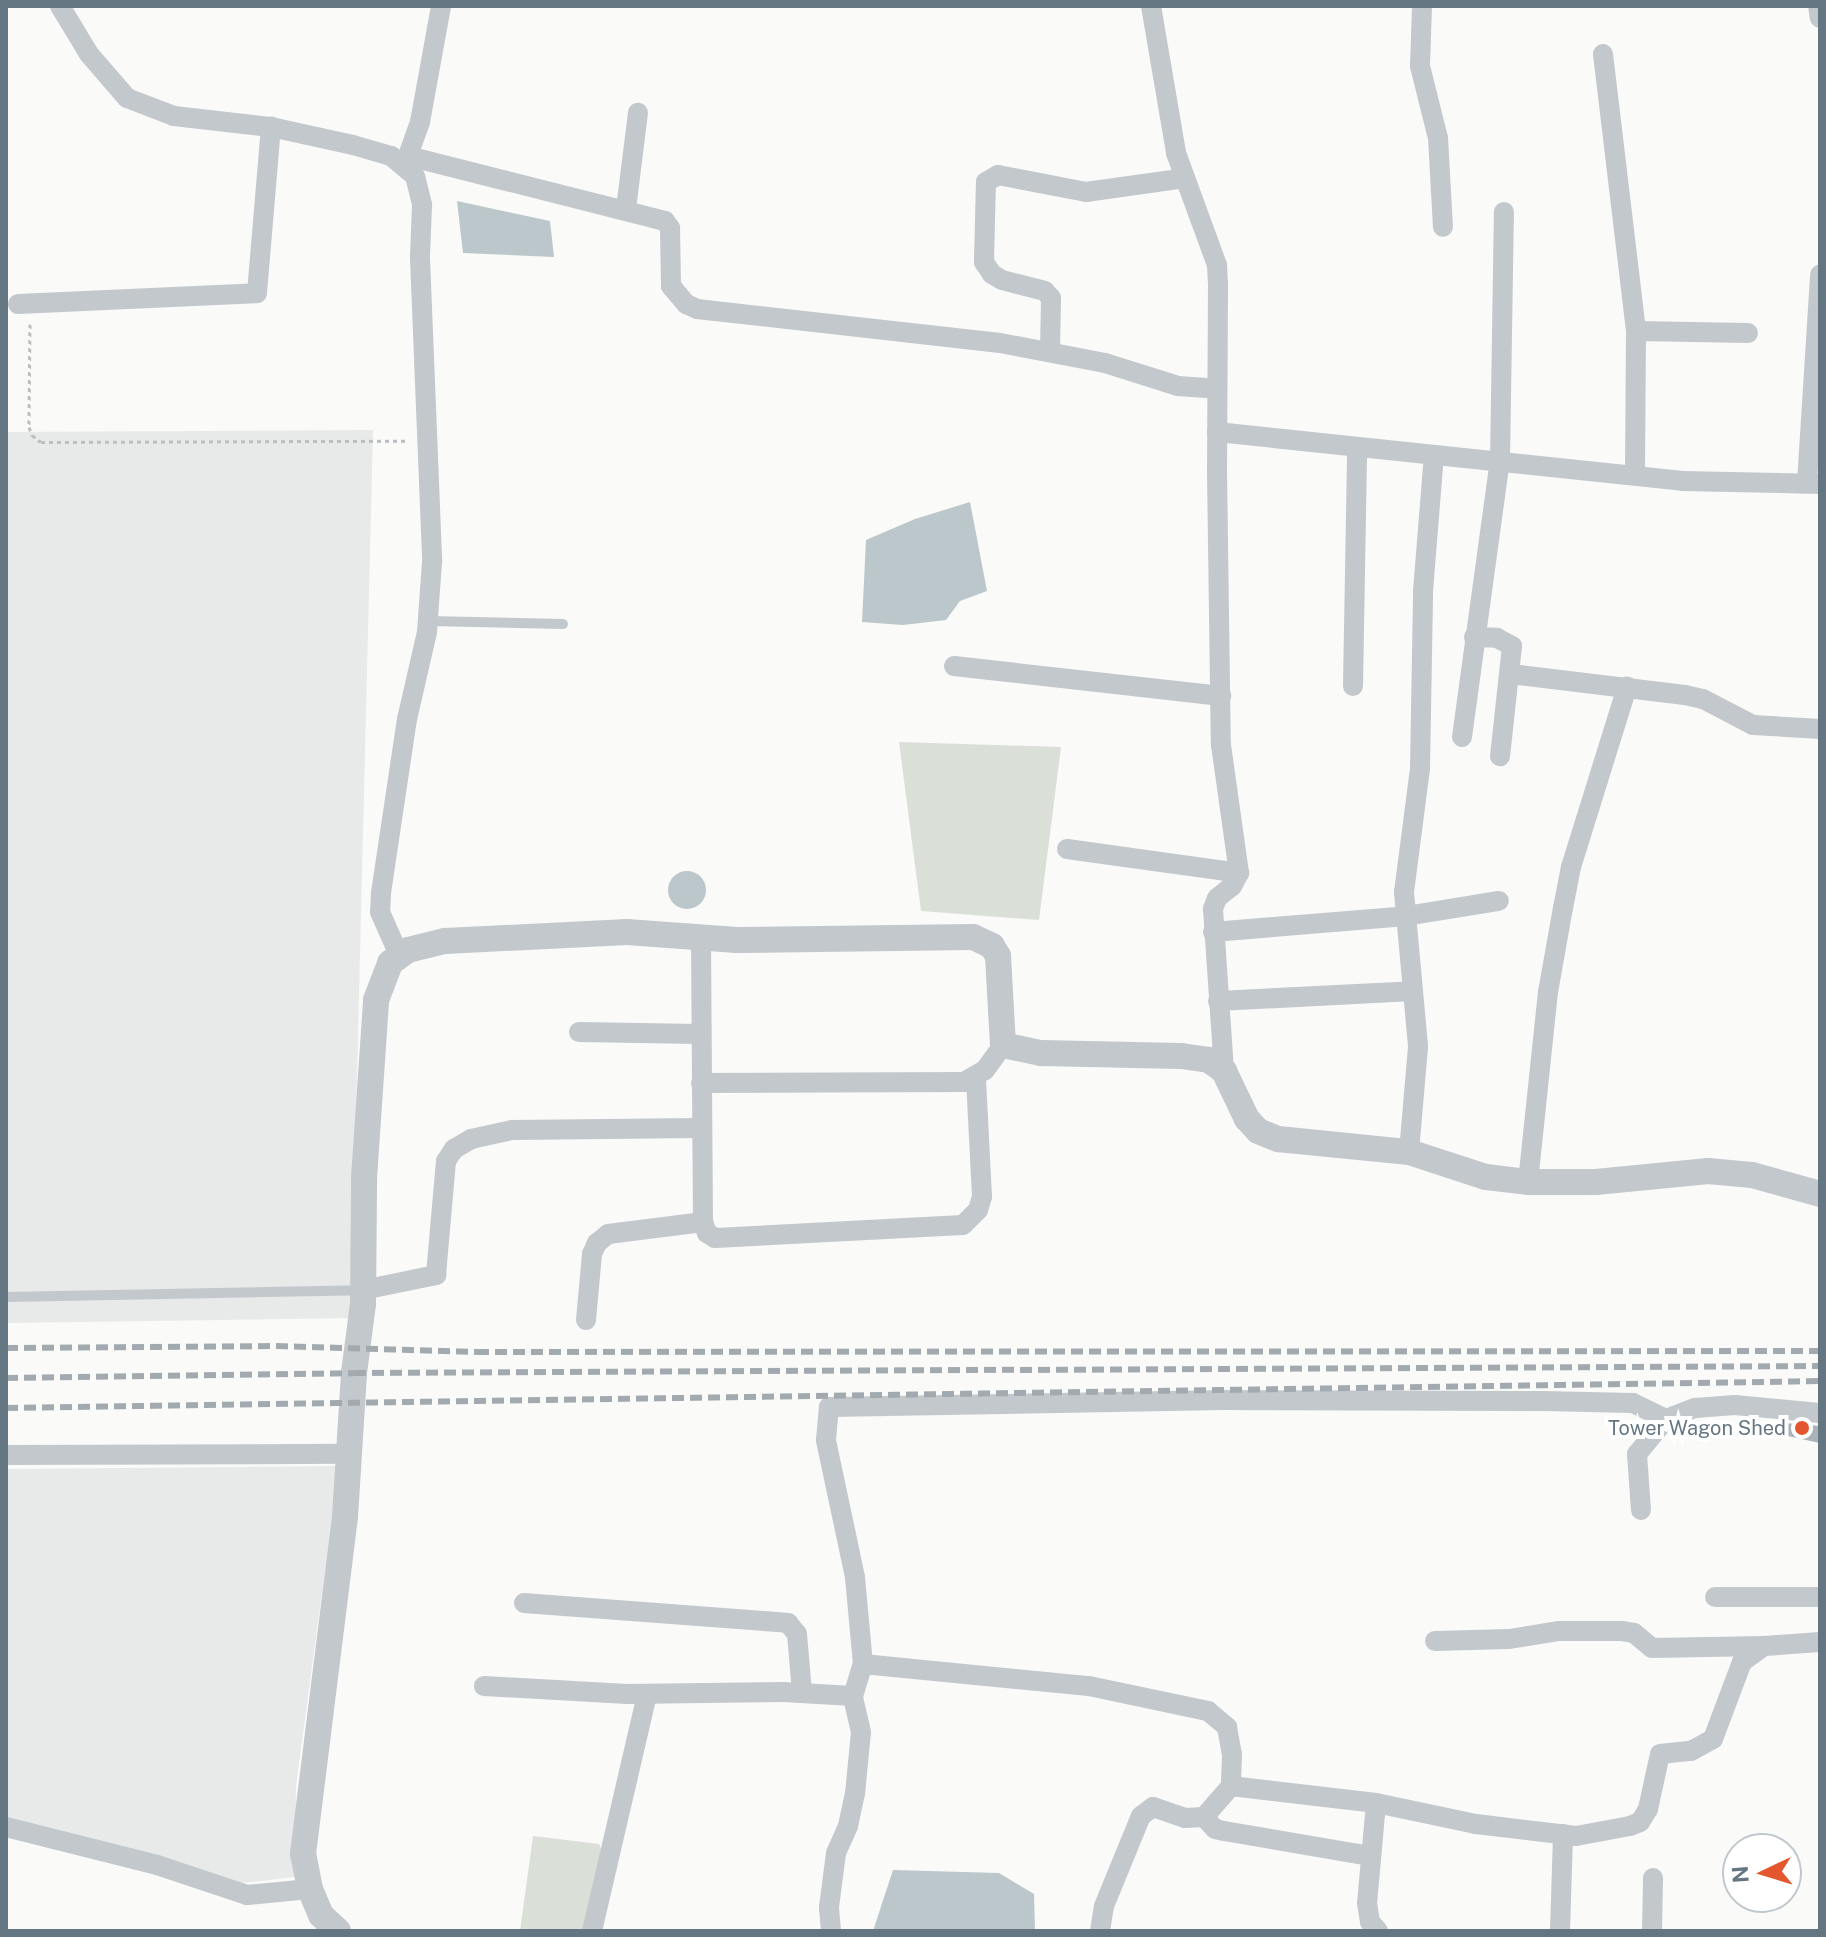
<!DOCTYPE html>
<html>
<head>
<meta charset="utf-8">
<style>
  body { margin:0 }
  #map { position:relative; width:1826px; height:1937px; overflow:hidden; background:#fafaf8; font-family:"Public Sans",sans-serif }
  div>[style] { position:absolute }
  [style*='--x'] { left:calc(var(--x)*1px); top:calc(var(--y)*1px); width:calc(var(--w)*1px); rotate:calc(var(--a)*1deg) }
  .built>* { inset:0; background:#e8e9e9 }
  .green>* { inset:0; background:#dadfd7 }
  .water>* { inset:0; background:#bbc7cb }
  .round { border-radius:50% }
  .building>* { inset:0; background:#aab3b9 }
  .path>* { height:3px; margin-top:-1.5px; transform-origin:0; background:repeating-linear-gradient(90deg,#bbbfc2 0 4px,transparent 0 8px) }
  .service>* { height:10px; margin:-5px; padding:0 5px; transform-origin:5px; border-radius:5px; background:#c3c8cc }
  .minor>* { height:20px; margin:-10px; padding:0 10px; transform-origin:10px; border-radius:10px; background:#c3c8cc }
  .tertiary>* { height:26px; margin:-13px; padding:0 13px; transform-origin:13px; border-radius:13px; background:#c3c8cc }
  .rail>* { height:6px; margin-top:-3px; transform-origin:0; background:repeating-linear-gradient(90deg,#a2aab0 0 12px,transparent 0 18px) }
  .dots>* { width:22px; height:22px; translate:-50% -50%; box-sizing:border-box; border:4px solid #fff; border-radius:50% }
  span { translate:-50% -50%; white-space:nowrap; text-align:center; line-height:1.15; -webkit-text-stroke:8px #fff; paint-order:stroke }
  .poi-label { font-size:20px; color:#657683 }
  .right { translate:-100% -50%; text-align:right }
  .frame { position:absolute; inset:0; border:8px solid #657683; pointer-events:none }
  .north { position:absolute; left:1722px; top:1833px; width:80px; height:80px; box-sizing:border-box; background:#fff; border:2px solid #c1c8cd; border-radius:50%; rotate:266deg; font-size:22px; font-weight:700; line-height:32px; text-align:center; color:#657683 }
  .north::after { content:''; display:block; margin:auto; width:28px; height:36px; background:#e4572e; clip-path:polygon(50% 0,100% 100%,50% 72%,0 100%) }
</style>
</head>
<body>
<div id="map">
  <div class="built">
    <div style="clip-path:polygon(373px 430px,351px 1318px,6px 1323px,6px 432px)"></div>
    <div style="clip-path:polygon(339px 1466px,296px 1786px,295px 1877px,242px 1883px,6px 1818px,6px 1469px)"></div>
  </div>
  <div class="green">
    <div style="clip-path:polygon(899px 742px,1061px 747px,1039px 920px,921px 911px)"></div>
    <div style="clip-path:polygon(533px 1836px,599px 1844px,607px 1863px,595px 1931px,520px 1931px)"></div>
  </div>
  <div class="water">
    <div style="clip-path:polygon(457px 201px,550px 221px,554px 257px,463px 253px)"></div>
    <div style="clip-path:polygon(970px 502px,987px 591px,960px 601px,946px 620px,903px 625px,862px 622px,866px 540px,915px 519px)"></div>
    <div class="round" style="left:668px;top:871px;width:38px;height:38px"></div>
    <div style="clip-path:polygon(893px 1870px,999px 1873px,1034px 1894px,1035px 1931px,873px 1931px)"></div>
  </div>
  <div class="building">
    <div style="clip-path:polygon(1784px 1423px,1820px 1426px,1820px 1443px,1783px 1435px)"></div>
  </div>
  <div class="path">
    <div style="--x:30;--y:324;--w:103;--a:90.6"></div>
    <div style="--x:29;--y:427;--w:9;--a:69"></div>
    <div style="--x:32;--y:435;--w:11;--a:38"></div>
    <div style="--x:41;--y:442;--w:365;--a:-0.2"></div>
  </div>
  <div class="service">
    <div style="--x:428;--y:621;--w:135;--a:1.3"></div>
    <div style="--x:6;--y:1297;--w:355;--a:-1.1"></div>
  </div>
  <div class="minor">
    <div style="--x:60;--y:6;--w:56;--a:58.9"></div>
    <div style="--x:89;--y:54;--w:58;--a:49.2"></div>
    <div style="--x:127;--y:98;--w:50;--a:21"></div>
    <div style="--x:174;--y:116;--w:98;--a:6.5"></div>
    <div style="--x:271;--y:127;--w:84;--a:12.4"></div>
    <div style="--x:353;--y:145;--w:40;--a:16"></div>
    <div style="--x:391;--y:156;--w:31;--a:40"></div>
    <div style="--x:415;--y:176;--w:30;--a:76"></div>
    <div style="--x:422;--y:205;--w:53;--a:92.2"></div>
    <div style="--x:420;--y:258;--w:304;--a:87.7"></div>
    <div style="--x:432;--y:562;--w:70;--a:94.1"></div>
    <div style="--x:427;--y:632;--w:89;--a:102.9"></div>
    <div style="--x:407;--y:719;--w:177;--a:98.5"></div>
    <div style="--x:381;--y:894;--w:18;--a:93"></div>
    <div style="--x:380;--y:912;--w:47;--a:66.2"></div>
    <div style="--x:1151;--y:6;--w:149;--a:80.3"></div>
    <div style="--x:1176;--y:153;--w:119;--a:69.9"></div>
    <div style="--x:1217;--y:265;--w:19;--a:87"></div>
    <div style="--x:1218;--y:284;--w:187;--a:90.3"></div>
    <div style="--x:1217;--y:471;--w:274;--a:89.2"></div>
    <div style="--x:1221;--y:745;--w:129;--a:82"></div>
    <div style="--x:1239;--y:873;--w:15;--a:118"></div>
    <div style="--x:1232;--y:886;--w:19;--a:141"></div>
    <div style="--x:1217;--y:898;--w:12;--a:110"></div>
    <div style="--x:1213;--y:909;--w:162;--a:86.1"></div>
    <div style="--x:1422;--y:6;--w:60;--a:91.9"></div>
    <div style="--x:1420;--y:66;--w:74;--a:76"></div>
    <div style="--x:1438;--y:138;--w:89;--a:86.8"></div>
    <div style="--x:1818;--y:6;--w:12;--a:81"></div>
    <div style="--x:1603;--y:54;--w:279;--a:83.2"></div>
    <div style="--x:1636;--y:331;--w:144;--a:90.4"></div>
    <div style="--x:408;--y:156;--w:265;--a:14.2"></div>
    <div style="--x:665;--y:221;--w:9;--a:54"></div>
    <div style="--x:670;--y:228;--w:58;--a:89"></div>
    <div style="--x:671;--y:286;--w:23;--a:50"></div>
    <div style="--x:686;--y:304;--w:12;--a:24"></div>
    <div style="--x:697;--y:309;--w:305;--a:6.4"></div>
    <div style="--x:1000;--y:343;--w:107;--a:10.8"></div>
    <div style="--x:1105;--y:363;--w:77;--a:17.5"></div>
    <div style="--x:1178;--y:386;--w:39;--a:4"></div>
    <div style="--x:405;--y:164;--w:45;--a:-70.3"></div>
    <div style="--x:420;--y:122;--w:118;--a:-79.7"></div>
    <div style="--x:626;--y:209;--w:97;--a:-82.9"></div>
    <div style="--x:18;--y:304;--w:239;--a:-2.6"></div>
    <div style="--x:257;--y:293;--w:167;--a:-85.2"></div>
    <div style="--x:1636;--y:331;--w:112;--a:1"></div>
    <div style="--x:1050;--y:351;--w:53;--a:-88.9"></div>
    <div style="--x:1051;--y:298;--w:9;--a:-131"></div>
    <div style="--x:1045;--y:291;--w:44;--a:-165.7"></div>
    <div style="--x:1002;--y:280;--w:12;--a:-149"></div>
    <div style="--x:992;--y:274;--w:14;--a:-124"></div>
    <div style="--x:984;--y:262;--w:80;--a:-88.6"></div>
    <div style="--x:986;--y:182;--w:14;--a:-30"></div>
    <div style="--x:998;--y:175;--w:90;--a:10.9"></div>
    <div style="--x:1086;--y:192;--w:100;--a:-8"></div>
    <div style="--x:1217;--y:432;--w:468;--a:6"></div>
    <div style="--x:1682;--y:481;--w:138;--a:1.2"></div>
    <div style="--x:1807;--y:483;--w:209;--a:-86.4"></div>
    <div style="--x:1474;--y:637;--w:23;--a:2"></div>
    <div style="--x:1497;--y:638;--w:17;--a:28"></div>
    <div style="--x:1512;--y:646;--w:111;--a:96.2"></div>
    <div style="--x:954;--y:666;--w:269;--a:6.4"></div>
    <div style="--x:1511;--y:674;--w:175;--a:6.9"></div>
    <div style="--x:1685;--y:695;--w:18;--a:13"></div>
    <div style="--x:1703;--y:699;--w:56;--a:27.5"></div>
    <div style="--x:1753;--y:725;--w:67;--a:3.4"></div>
    <div style="--x:1353;--y:686;--w:239;--a:-89"></div>
    <div style="--x:1462;--y:737;--w:279;--a:-82.2"></div>
    <div style="--x:1500;--y:461;--w:249;--a:-89.1"></div>
    <div style="--x:1067;--y:849;--w:174;--a:7.9"></div>
    <div style="--x:1213;--y:932;--w:194;--a:-4.7"></div>
    <div style="--x:1406;--y:916;--w:94;--a:-9.2"></div>
    <div style="--x:701;--y:939;--w:283;--a:89.6"></div>
    <div style="--x:703;--y:1222;--w:12;--a:70"></div>
    <div style="--x:707;--y:1233;--w:9;--a:32"></div>
    <div style="--x:715;--y:1238;--w:248;--a:-3"></div>
    <div style="--x:963;--y:1225;--w:21;--a:-45"></div>
    <div style="--x:978;--y:1210;--w:14;--a:-73"></div>
    <div style="--x:982;--y:1197;--w:119;--a:-92.9"></div>
    <div style="--x:1218;--y:1001;--w:195;--a:-2.9"></div>
    <div style="--x:579;--y:1032;--w:120;--a:1"></div>
    <div style="--x:701;--y:1083;--w:263;--a:-0.2"></div>
    <div style="--x:964;--y:1082;--w:24;--a:-30"></div>
    <div style="--x:985;--y:1070;--w:31;--a:-54"></div>
    <div style="--x:1409;--y:1152;--w:106;--a:-85.1"></div>
    <div style="--x:1418;--y:1046;--w:155;--a:-95.2"></div>
    <div style="--x:1404;--y:892;--w:124;--a:-82.6"></div>
    <div style="--x:1420;--y:769;--w:178;--a:-89"></div>
    <div style="--x:1423;--y:591;--w:136;--a:-85.4"></div>
    <div style="--x:1528;--y:1182;--w:191;--a:-84"></div>
    <div style="--x:1548;--y:992;--w:85;--a:-79.9"></div>
    <div style="--x:1563;--y:908;--w:42;--a:-79"></div>
    <div style="--x:1571;--y:867;--w:189;--a:-72.7"></div>
    <div style="--x:363;--y:1290;--w:75;--a:-11.6"></div>
    <div style="--x:436;--y:1275;--w:114;--a:-85"></div>
    <div style="--x:446;--y:1161;--w:14;--a:-56"></div>
    <div style="--x:454;--y:1149;--w:20;--a:-30"></div>
    <div style="--x:471;--y:1139;--w:42;--a:-12.4"></div>
    <div style="--x:512;--y:1130;--w:188;--a:-0.6"></div>
    <div style="--x:586;--y:1320;--w:66;--a:-84.8"></div>
    <div style="--x:592;--y:1254;--w:12;--a:-66"></div>
    <div style="--x:597;--y:1243;--w:14;--a:-39"></div>
    <div style="--x:608;--y:1234;--w:96;--a:-7.2"></div>
    <div style="--x:6;--y:1455;--w:344;--a:-0.2"></div>
    <div style="--x:1641;--y:1510;--w:56;--a:-94.1"></div>
    <div style="--x:1637;--y:1454;--w:45;--a:-50.4"></div>
    <div style="--x:1666;--y:1419;--w:31;--a:-21"></div>
    <div style="--x:1695;--y:1408;--w:40;--a:-4.3"></div>
    <div style="--x:1735;--y:1405;--w:85;--a:5.4"></div>
    <div style="--x:1715;--y:1597;--w:105;--a:0"></div>
    <div style="--x:524;--y:1603;--w:265;--a:4.3"></div>
    <div style="--x:788;--y:1623;--w:14;--a:51"></div>
    <div style="--x:797;--y:1634;--w:58;--a:85.1"></div>
    <div style="--x:1435;--y:1641;--w:74;--a:-1.5"></div>
    <div style="--x:1509;--y:1639;--w:51;--a:-9.1"></div>
    <div style="--x:1559;--y:1631;--w:63;--a:0"></div>
    <div style="--x:1622;--y:1631;--w:12;--a:9"></div>
    <div style="--x:1634;--y:1633;--w:23;--a:40"></div>
    <div style="--x:1652;--y:1648;--w:112;--a:-1"></div>
    <div style="--x:863;--y:1664;--w:227;--a:5.6"></div>
    <div style="--x:1089;--y:1686;--w:122;--a:11.9"></div>
    <div style="--x:1208;--y:1711;--w:25;--a:40"></div>
    <div style="--x:1227;--y:1727;--w:27;--a:80"></div>
    <div style="--x:1232;--y:1754;--w:32;--a:92"></div>
    <div style="--x:484;--y:1686;--w:143;--a:3.2"></div>
    <div style="--x:627;--y:1694;--w:156;--a:-0.7"></div>
    <div style="--x:783;--y:1692;--w:70;--a:3.3"></div>
    <div style="--x:1376;--y:1803;--w:100;--a:95.1"></div>
    <div style="--x:1367;--y:1903;--w:19;--a:81"></div>
    <div style="--x:1370;--y:1922;--w:12;--a:48"></div>
    <div style="--x:1204;--y:1817;--w:16;--a:47"></div>
    <div style="--x:1215;--y:1829;--w:9;--a:13"></div>
    <div style="--x:1224;--y:1831;--w:149;--a:9.7"></div>
    <div style="--x:6;--y:1827;--w:156;--a:14.1"></div>
    <div style="--x:157;--y:1865;--w:95;--a:18.4"></div>
    <div style="--x:247;--y:1895;--w:63;--a:-5.4"></div>
    <div style="--x:592;--y:1931;--w:243;--a:-76.9"></div>
    <div style="--x:831;--y:1931;--w:24;--a:-95"></div>
    <div style="--x:829;--y:1907;--w:54;--a:-82.6"></div>
    <div style="--x:836;--y:1853;--w:30;--a:-66"></div>
    <div style="--x:848;--y:1826;--w:33;--a:-78"></div>
    <div style="--x:855;--y:1794;--w:62;--a:-84.5"></div>
    <div style="--x:861;--y:1732;--w:37;--a:-103"></div>
    <div style="--x:853;--y:1696;--w:34;--a:-73"></div>
    <div style="--x:863;--y:1664;--w:87;--a:-95.3"></div>
    <div style="--x:855;--y:1577;--w:140;--a:-102"></div>
    <div style="--x:826;--y:1440;--w:33;--a:-85"></div>
    <div style="--x:829;--y:1407;--w:395;--a:-1"></div>
    <div style="--x:1224;--y:1400;--w:319;--a:0.2"></div>
    <div style="--x:1543;--y:1401;--w:90;--a:1.3"></div>
    <div style="--x:1633;--y:1403;--w:37;--a:26"></div>
    <div style="--x:1100;--y:1931;--w:25;--a:-81"></div>
    <div style="--x:1104;--y:1906;--w:97;--a:-67.7"></div>
    <div style="--x:1141;--y:1816;--w:15;--a:-37"></div>
    <div style="--x:1153;--y:1807;--w:34;--a:19"></div>
    <div style="--x:1185;--y:1818;--w:19;--a:-3"></div>
    <div style="--x:1204;--y:1817;--w:41;--a:-48.9"></div>
    <div style="--x:1231;--y:1786;--w:146;--a:6.7"></div>
    <div style="--x:1376;--y:1803;--w:102;--a:11.9"></div>
    <div style="--x:1476;--y:1824;--w:101;--a:6.8"></div>
    <div style="--x:1576;--y:1836;--w:55;--a:-10.5"></div>
    <div style="--x:1630;--y:1826;--w:11;--a:-22"></div>
    <div style="--x:1640;--y:1822;--w:15;--a:-58"></div>
    <div style="--x:1648;--y:1809;--w:56;--a:-77.7"></div>
    <div style="--x:1660;--y:1754;--w:31;--a:-6"></div>
    <div style="--x:1691;--y:1751;--w:25;--a:-29"></div>
    <div style="--x:1713;--y:1739;--w:82;--a:-69.4"></div>
    <div style="--x:1742;--y:1662;--w:27;--a:-36"></div>
    <div style="--x:1764;--y:1646;--w:56;--a:-4.1"></div>
    <div style="--x:1560;--y:1931;--w:97;--a:-88.2"></div>
    <div style="--x:1652;--y:1931;--w:53;--a:-88.9"></div>
  </div>
  <div class="tertiary">
    <div style="--x:338;--y:1931;--w:23;--a:-137"></div>
    <div style="--x:321;--y:1915;--w:28;--a:-113"></div>
    <div style="--x:310;--y:1889;--w:36;--a:-101"></div>
    <div style="--x:303;--y:1854;--w:340;--a:-82.9"></div>
    <div style="--x:345;--y:1517;--w:144;--a:-86.4"></div>
    <div style="--x:354;--y:1373;--w:70;--a:-82.6"></div>
    <div style="--x:363;--y:1304;--w:126;--a:-89.5"></div>
    <div style="--x:364;--y:1178;--w:178;--a:-86.1"></div>
    <div style="--x:376;--y:1000;--w:40;--a:-69"></div>
    <div style="--x:390;--y:963;--w:22;--a:-36"></div>
    <div style="--x:408;--y:950;--w:38;--a:-14"></div>
    <div style="--x:445;--y:941;--w:182;--a:-2.8"></div>
    <div style="--x:627;--y:932;--w:110;--a:4.2"></div>
    <div style="--x:737;--y:940;--w:236;--a:-0.7"></div>
    <div style="--x:973;--y:937;--w:21;--a:25"></div>
    <div style="--x:992;--y:946;--w:12;--a:59"></div>
    <div style="--x:998;--y:956;--w:89;--a:86.8"></div>
    <div style="--x:1003;--y:1045;--w:39;--a:12"></div>
    <div style="--x:1041;--y:1053;--w:140;--a:1.2"></div>
    <div style="--x:1181;--y:1056;--w:28;--a:8"></div>
    <div style="--x:1209;--y:1060;--w:19;--a:36"></div>
    <div style="--x:1224;--y:1071;--w:53;--a:64.4"></div>
    <div style="--x:1247;--y:1119;--w:16;--a:47"></div>
    <div style="--x:1258;--y:1131;--w:22;--a:22"></div>
    <div style="--x:1278;--y:1139;--w:132;--a:5.7"></div>
    <div style="--x:1409;--y:1152;--w:81;--a:18"></div>
    <div style="--x:1486;--y:1177;--w:42;--a:6.8"></div>
    <div style="--x:1528;--y:1182;--w:68;--a:0"></div>
    <div style="--x:1596;--y:1182;--w:113;--a:-5.6"></div>
    <div style="--x:1708;--y:1171;--w:44;--a:5.2"></div>
    <div style="--x:1752;--y:1175;--w:71;--a:15.6"></div>
  </div>
  <div class="rail">
    <div style="--x:6;--y:1348;--w:270;--a:-0.4"></div>
    <div style="--x:276;--y:1346;--w:201;--a:1.7"></div>
    <div style="--x:477;--y:1352;--w:1343;--a:-0.04"></div>
    <div style="--x:6;--y:1378;--w:348;--a:-0.8"></div>
    <div style="--x:354;--y:1373;--w:1466;--a:-0.27"></div>
    <div style="--x:6;--y:1408;--w:1814;--a:-0.85"></div>
  </div>
  <div class="dots">
    <div style="left:1802px;top:1428px;background:#e4572e"></div>
  </div>
  <div class="poi-label">
    <span class="right" style="left:1786px;top:1428px">Tower Wagon Shed</span>
  </div>
  <div class="frame"></div>
  <div class="north">N</div>
</div>
</body>
</html>
